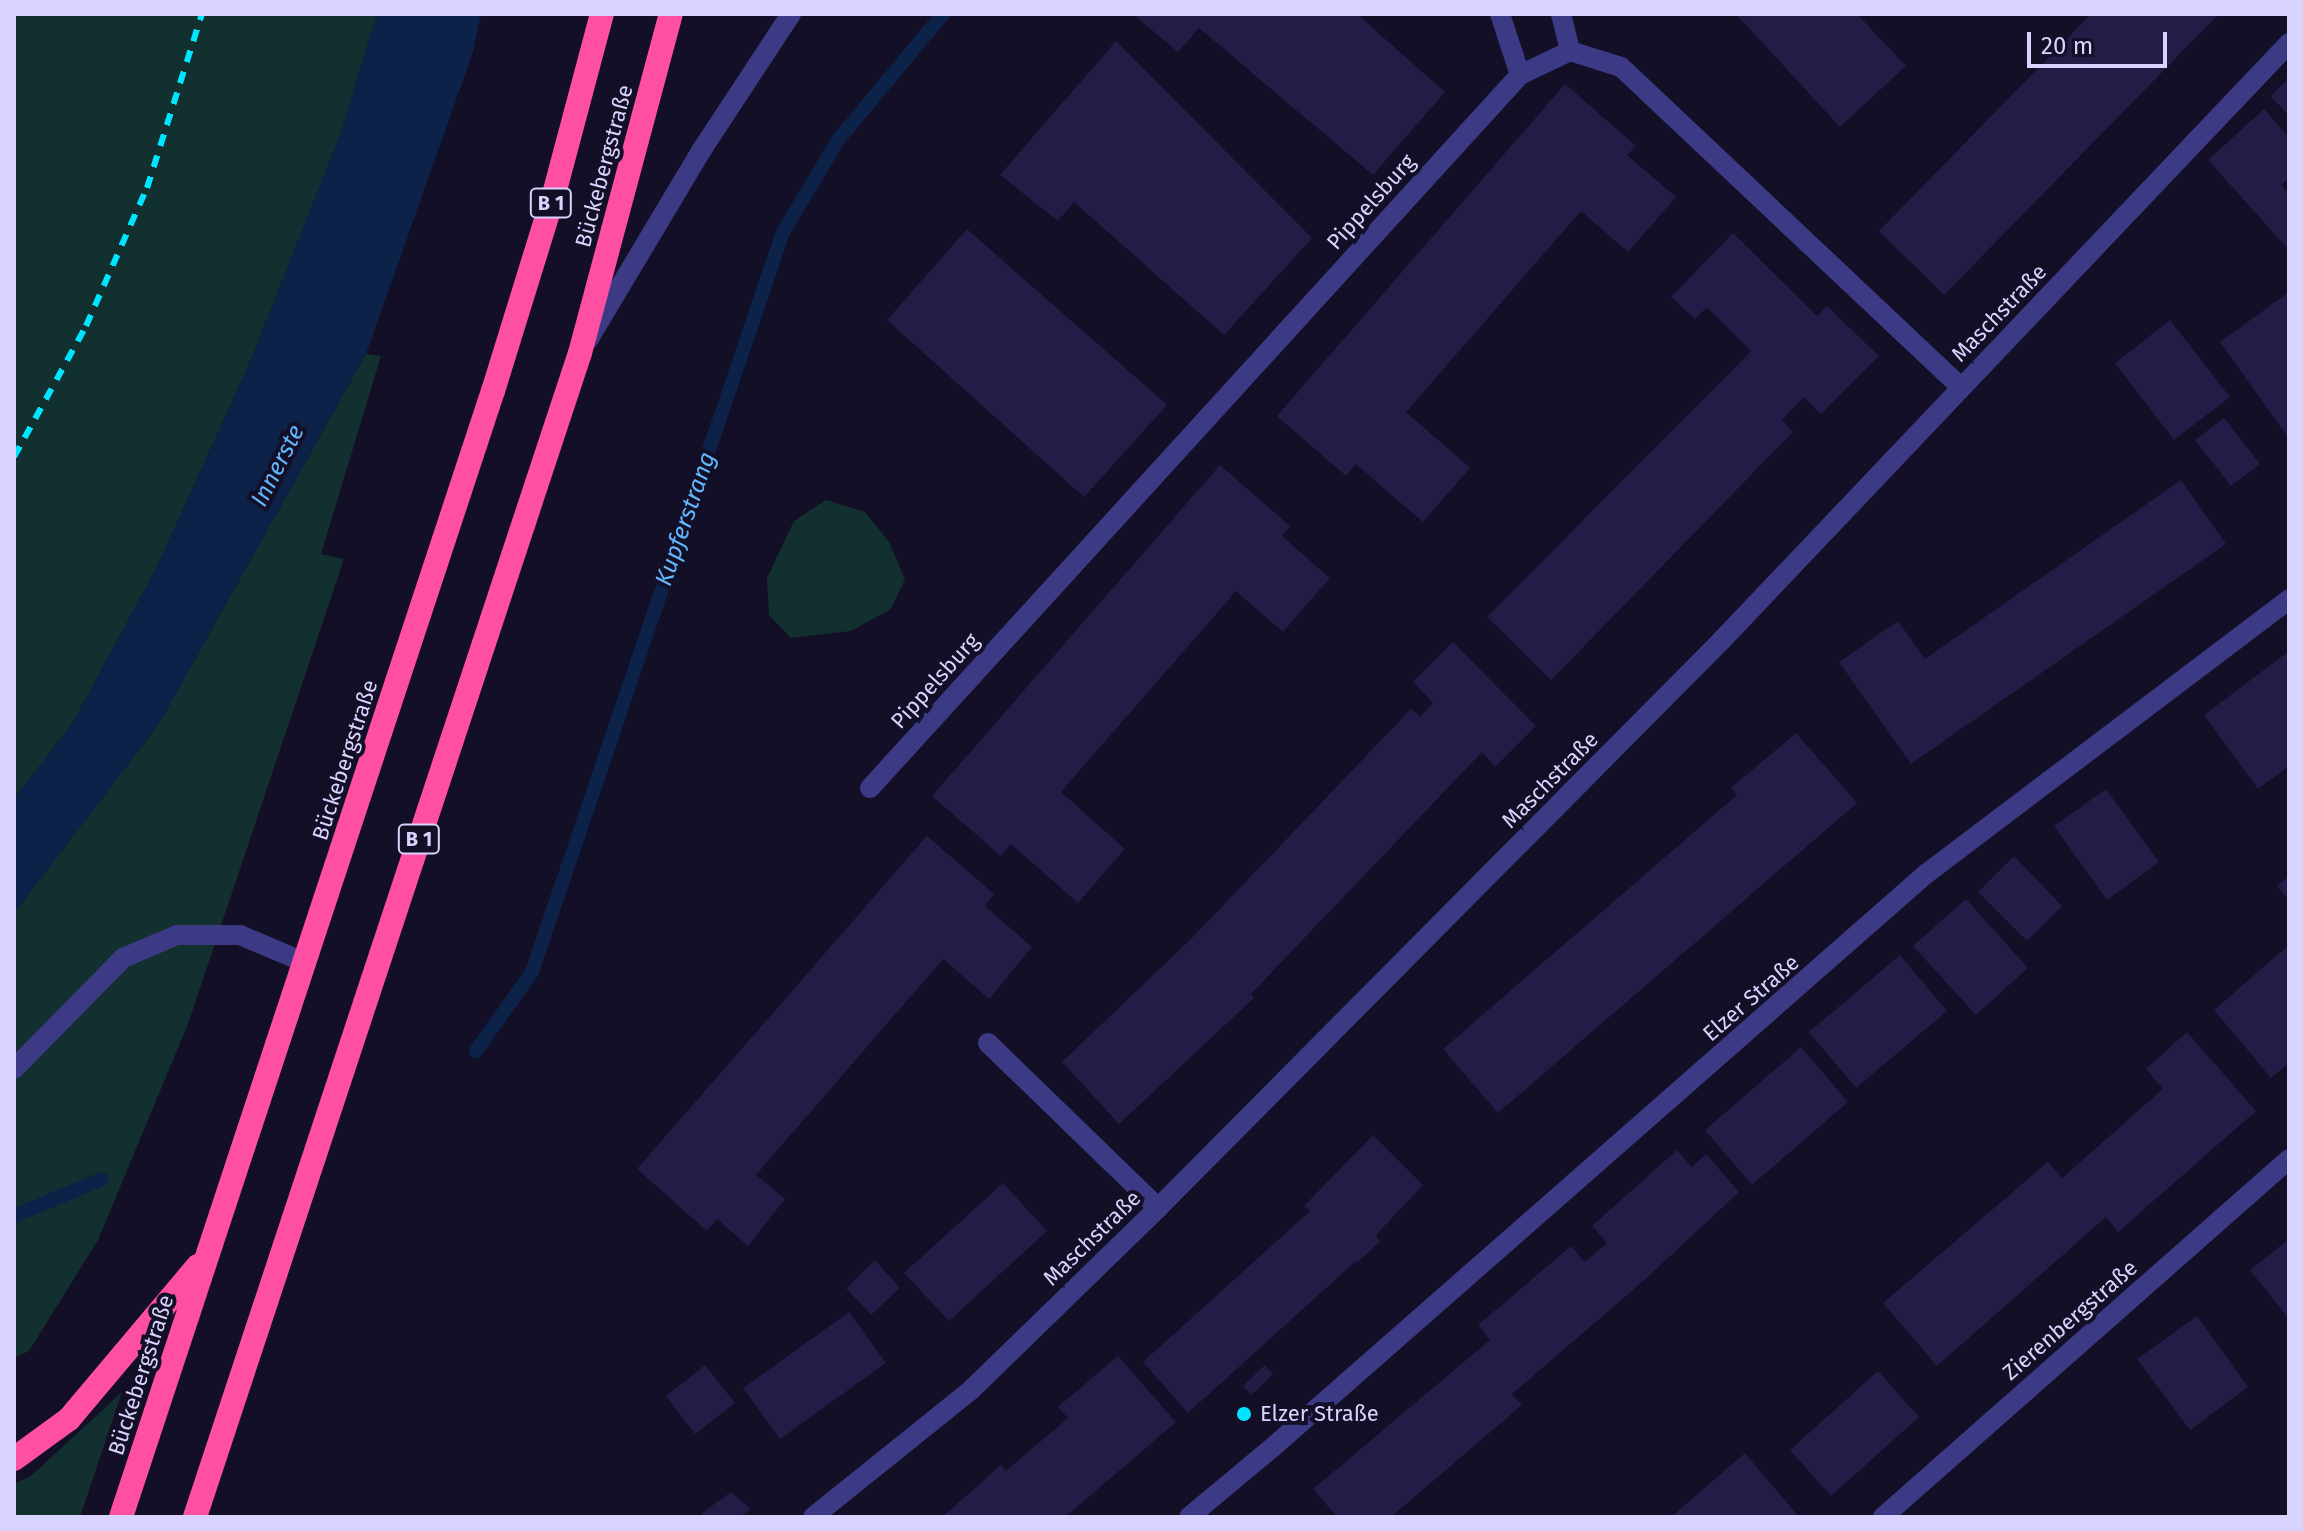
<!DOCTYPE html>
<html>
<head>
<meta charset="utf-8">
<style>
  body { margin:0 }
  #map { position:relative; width:2303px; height:1531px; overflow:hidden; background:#130f26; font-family:"Fira Sans",sans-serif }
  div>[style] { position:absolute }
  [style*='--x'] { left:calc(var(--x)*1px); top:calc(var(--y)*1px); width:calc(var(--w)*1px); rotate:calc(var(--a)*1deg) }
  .green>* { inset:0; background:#12302f }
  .water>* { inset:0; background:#0c2248 }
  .stream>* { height:14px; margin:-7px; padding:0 7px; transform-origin:7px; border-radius:7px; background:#0c2248 }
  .building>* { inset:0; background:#241b47 }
  .lane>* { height:20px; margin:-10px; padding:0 10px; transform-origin:10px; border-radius:10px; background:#3d3a85 }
  .street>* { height:20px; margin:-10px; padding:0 10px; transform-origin:10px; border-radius:10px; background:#3d3a85 }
  .highway>* { height:24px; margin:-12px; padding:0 12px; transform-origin:12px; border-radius:12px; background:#ff4fa3 }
  .rail>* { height:6px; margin-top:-3px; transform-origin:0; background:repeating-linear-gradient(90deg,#00e5ff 0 12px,transparent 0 22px) }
  .dots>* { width:22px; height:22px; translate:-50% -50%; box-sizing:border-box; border:4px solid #130f26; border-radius:50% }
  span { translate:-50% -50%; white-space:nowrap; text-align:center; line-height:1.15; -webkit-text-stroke:8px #130f26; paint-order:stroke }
  .shield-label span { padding:2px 6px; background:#130f26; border:2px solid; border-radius:6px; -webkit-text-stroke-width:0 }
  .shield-label { font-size:20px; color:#d9d4ff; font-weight:700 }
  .street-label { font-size:22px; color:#d9d4ff }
  .poi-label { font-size:22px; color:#d9d4ff }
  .left { translate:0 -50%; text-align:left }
  .water-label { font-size:24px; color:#62b6ff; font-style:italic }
  .frame { position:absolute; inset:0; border:16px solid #d9d4ff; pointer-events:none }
  .scale { position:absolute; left:2027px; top:32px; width:140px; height:36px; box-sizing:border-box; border:4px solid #d9d4ff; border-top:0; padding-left:10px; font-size:24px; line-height:28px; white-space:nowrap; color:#d9d4ff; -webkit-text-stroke:6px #130f26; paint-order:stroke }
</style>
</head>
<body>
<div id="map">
  <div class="green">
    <div style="clip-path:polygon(14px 14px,377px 14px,341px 133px,250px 362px,156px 569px,72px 724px,14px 799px)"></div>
    <div style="clip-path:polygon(366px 354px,381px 356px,321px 554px,344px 559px,188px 1024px,98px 1240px,29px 1351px,14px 1358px,14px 913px,158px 725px)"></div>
    <div style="clip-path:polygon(826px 500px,865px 512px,889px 542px,905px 579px,891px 609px,851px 631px,791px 638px,769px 615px,767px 578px,794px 521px)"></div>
    <div style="clip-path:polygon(122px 1392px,80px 1517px,14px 1517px,14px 1484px,31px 1476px)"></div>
  </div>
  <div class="water">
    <div style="clip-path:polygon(377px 14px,481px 14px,473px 52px,366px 354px,158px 725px,14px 913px,14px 799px,72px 724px,156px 569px,250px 362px,341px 133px)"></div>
  </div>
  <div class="stream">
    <div style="--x:476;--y:1051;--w:97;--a:-54.7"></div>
    <div style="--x:532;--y:972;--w:781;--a:-71.26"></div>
    <div style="--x:783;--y:232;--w:107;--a:-59.1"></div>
    <div style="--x:838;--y:140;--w:164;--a:-50.2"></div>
    <div style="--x:14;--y:1216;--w:95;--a:-22.8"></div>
  </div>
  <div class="building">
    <div style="clip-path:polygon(1133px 14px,1357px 14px,1445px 92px,1373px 175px,1199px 28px,1178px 52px)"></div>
    <div style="clip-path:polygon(1736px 14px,1857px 14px,1906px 66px,1840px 127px)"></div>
    <div style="clip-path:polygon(2091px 14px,2219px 14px,1944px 295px,1879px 231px)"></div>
    <div style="clip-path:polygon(1116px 41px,1312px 238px,1224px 335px,1074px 202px,1058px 221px,1000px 175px)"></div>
    <div style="clip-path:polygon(2289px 78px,2289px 115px,2270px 96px)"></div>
    <div style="clip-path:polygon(1565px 84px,1636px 146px,1627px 155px,1676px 197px,1628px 252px,1581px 211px,1406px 412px,1470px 468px,1423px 522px,1356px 464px,1346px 476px,1277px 416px)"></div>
    <div style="clip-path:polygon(2264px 109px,2289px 137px,2289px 178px,2281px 185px,2289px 194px,2289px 250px,2208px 160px)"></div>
    <div style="clip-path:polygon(967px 229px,1167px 405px,1084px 497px,887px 320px)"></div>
    <div style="clip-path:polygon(1733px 233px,1817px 316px,1827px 306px,1879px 356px,1821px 414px,1804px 397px,1782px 420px,1793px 432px,1551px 680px,1487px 617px,1751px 351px,1707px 307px,1695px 319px,1671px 297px)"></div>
    <div style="clip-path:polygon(2289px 292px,2289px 439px,2220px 342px)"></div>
    <div style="clip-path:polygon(2170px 320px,2230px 397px,2174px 440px,2115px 363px)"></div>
    <div style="clip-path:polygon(2224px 418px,2260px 464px,2231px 486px,2195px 440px)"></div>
    <div style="clip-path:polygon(1220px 465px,1290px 526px,1282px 536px,1330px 578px,1283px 632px,1236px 591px,1061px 792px,1125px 849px,1078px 903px,1011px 844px,1001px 856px,932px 796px)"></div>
    <div style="clip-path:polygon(2181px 480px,2226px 544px,1911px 764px,1839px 662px,1898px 621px,1925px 659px)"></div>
    <div style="clip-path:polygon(1453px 642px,1536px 726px,1495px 767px,1482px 752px,1251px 994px,1254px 998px,1119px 1124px,1062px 1062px,1192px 938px,1411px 709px,1420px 717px,1433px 703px,1413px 682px)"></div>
    <div style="clip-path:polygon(2289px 651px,2289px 766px,2258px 789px,2204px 715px)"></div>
    <div style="clip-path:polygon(1796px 733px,1857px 803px,1498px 1113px,1443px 1049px,1737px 795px,1731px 788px)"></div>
    <div style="clip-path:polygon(2106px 789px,2159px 862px,2107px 900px,2054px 826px)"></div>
    <div style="clip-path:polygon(927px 836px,994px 894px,985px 906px,1032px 947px,989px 999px,943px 959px,756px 1175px,785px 1199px,748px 1246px,717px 1219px,707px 1231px,637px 1169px)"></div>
    <div style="clip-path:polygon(2014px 856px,2062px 906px,2027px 941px,1978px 892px)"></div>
    <div style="clip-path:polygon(2289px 876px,2289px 900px,2277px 886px)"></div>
    <div style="clip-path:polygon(1966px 899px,2028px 968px,1976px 1015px,1913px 946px)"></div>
    <div style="clip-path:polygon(2289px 945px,2289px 1063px,2271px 1078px,2214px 1010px)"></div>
    <div style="clip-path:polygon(1900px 955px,1947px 1011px,1856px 1088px,1809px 1032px)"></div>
    <div style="clip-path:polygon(2187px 1032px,2256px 1111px,2118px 1232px,2106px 1217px,1937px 1366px,1883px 1303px,2048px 1162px,2062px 1178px,2163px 1089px,2146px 1069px)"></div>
    <div style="clip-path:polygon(1801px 1047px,1848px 1102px,1752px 1185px,1705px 1130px)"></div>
    <div style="clip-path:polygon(1373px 1135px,1423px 1185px,1376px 1235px,1380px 1241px,1357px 1263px,1356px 1261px,1188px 1413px,1143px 1362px,1310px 1211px,1304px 1206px)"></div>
    <div style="clip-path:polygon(1677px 1150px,1692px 1167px,1706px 1154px,1739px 1192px,1641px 1283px,1512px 1394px,1522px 1405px,1391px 1517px,1337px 1517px,1313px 1489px,1490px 1340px,1478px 1325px,1571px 1246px,1585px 1262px,1607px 1243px,1592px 1226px)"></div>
    <div style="clip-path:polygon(1003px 1183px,1047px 1231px,949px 1321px,904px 1273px)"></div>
    <div style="clip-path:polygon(2289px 1239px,2289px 1319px,2250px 1270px)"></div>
    <div style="clip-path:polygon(875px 1260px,900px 1288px,871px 1315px,846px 1288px)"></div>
    <div style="clip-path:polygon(849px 1312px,886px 1363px,780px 1439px,743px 1388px)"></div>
    <div style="clip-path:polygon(2197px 1316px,2248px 1387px,2190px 1430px,2137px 1359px)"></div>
    <div style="clip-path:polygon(1118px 1356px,1176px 1422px,1065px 1517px,942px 1517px,1001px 1465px,1006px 1471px,1068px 1418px,1058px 1407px)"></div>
    <div style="clip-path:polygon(705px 1365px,735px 1403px,695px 1434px,666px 1396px)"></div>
    <div style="clip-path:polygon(1265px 1365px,1273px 1374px,1251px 1395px,1243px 1386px)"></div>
    <div style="clip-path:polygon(1878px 1371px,1919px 1417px,1831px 1496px,1790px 1450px)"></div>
    <div style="clip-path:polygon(1745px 1453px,1799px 1517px,1671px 1517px)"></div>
    <div style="clip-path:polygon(731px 1492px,751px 1509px,740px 1517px,704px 1517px,702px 1513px)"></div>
  </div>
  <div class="lane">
    <div style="--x:1500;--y:14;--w:64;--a:71.8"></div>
    <div style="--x:588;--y:340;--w:220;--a:-59.1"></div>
    <div style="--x:701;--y:151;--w:164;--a:-56.7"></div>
    <div style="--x:988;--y:1043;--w:237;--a:44.1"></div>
    <div style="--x:14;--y:1069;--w:156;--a:-45.5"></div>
    <div style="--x:123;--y:958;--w:59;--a:-23.1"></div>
    <div style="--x:177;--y:935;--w:63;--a:0"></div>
    <div style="--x:240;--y:935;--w:72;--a:23"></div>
  </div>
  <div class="street">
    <div style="--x:1561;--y:14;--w:38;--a:76"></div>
    <div style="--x:870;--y:788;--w:965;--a:-47.65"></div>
    <div style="--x:1520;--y:75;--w:55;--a:-25.6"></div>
    <div style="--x:1570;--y:51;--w:53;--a:17.4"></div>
    <div style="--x:1621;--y:67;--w:467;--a:43.3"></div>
    <div style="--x:813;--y:1517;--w:204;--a:-38.8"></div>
    <div style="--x:972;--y:1389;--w:260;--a:-44.2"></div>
    <div style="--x:1158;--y:1208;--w:799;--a:-45.2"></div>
    <div style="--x:1721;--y:641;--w:825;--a:-46.47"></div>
    <div style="--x:1189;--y:1517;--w:109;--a:-39.8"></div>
    <div style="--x:1273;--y:1447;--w:869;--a:-41.27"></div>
    <div style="--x:1926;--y:874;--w:455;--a:-37.1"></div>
    <div style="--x:1883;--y:1517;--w:541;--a:-41.4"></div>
  </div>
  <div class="highway">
    <div style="--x:14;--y:1459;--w:68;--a:-36"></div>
    <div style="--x:69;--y:1419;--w:200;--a:-49.9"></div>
    <div style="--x:121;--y:1517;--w:1186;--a:-71.72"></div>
    <div style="--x:493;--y:391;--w:206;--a:-72.8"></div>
    <div style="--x:554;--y:194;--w:186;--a:-75.1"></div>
    <div style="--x:195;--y:1517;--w:1226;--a:-71.7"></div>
    <div style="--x:580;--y:353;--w:351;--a:-75"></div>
  </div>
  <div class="rail">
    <div style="--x:14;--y:457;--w:149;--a:-61.2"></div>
    <div style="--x:86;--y:326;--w:151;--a:-66.2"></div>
    <div style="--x:147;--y:188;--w:182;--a:-72.5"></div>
  </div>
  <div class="dots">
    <div style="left:1244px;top:1414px;background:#00e5ff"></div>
  </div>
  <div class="shield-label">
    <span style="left:551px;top:203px">B 1</span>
    <span style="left:419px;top:839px">B 1</span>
  </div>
  <div class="street-label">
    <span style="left:604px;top:166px;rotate:-75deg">Bückebergstraße</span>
    <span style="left:1371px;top:202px;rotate:-48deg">Pippelsburg</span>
    <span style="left:1999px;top:313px;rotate:-46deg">Maschstraße</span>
    <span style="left:935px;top:681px;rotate:-48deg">Pippelsburg</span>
    <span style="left:345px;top:760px;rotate:-72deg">Bückebergstraße</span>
    <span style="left:1550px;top:780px;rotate:-45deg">Maschstraße</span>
    <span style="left:1751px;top:998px;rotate:-41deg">Elzer Straße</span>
    <span style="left:1092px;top:1238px;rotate:-44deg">Maschstraße</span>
    <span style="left:2070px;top:1320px;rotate:-41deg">Zierenbergstraße</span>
    <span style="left:141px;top:1375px;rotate:-72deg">Bückebergstraße</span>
  </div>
  <div class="poi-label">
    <span class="left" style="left:1260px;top:1414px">Elzer Straße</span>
  </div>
  <div class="water-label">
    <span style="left:278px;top:466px;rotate:-63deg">Innerste</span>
    <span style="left:686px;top:519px;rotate:-71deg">Kupferstrang</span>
  </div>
  <div class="frame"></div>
  <div class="scale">20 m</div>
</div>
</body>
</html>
